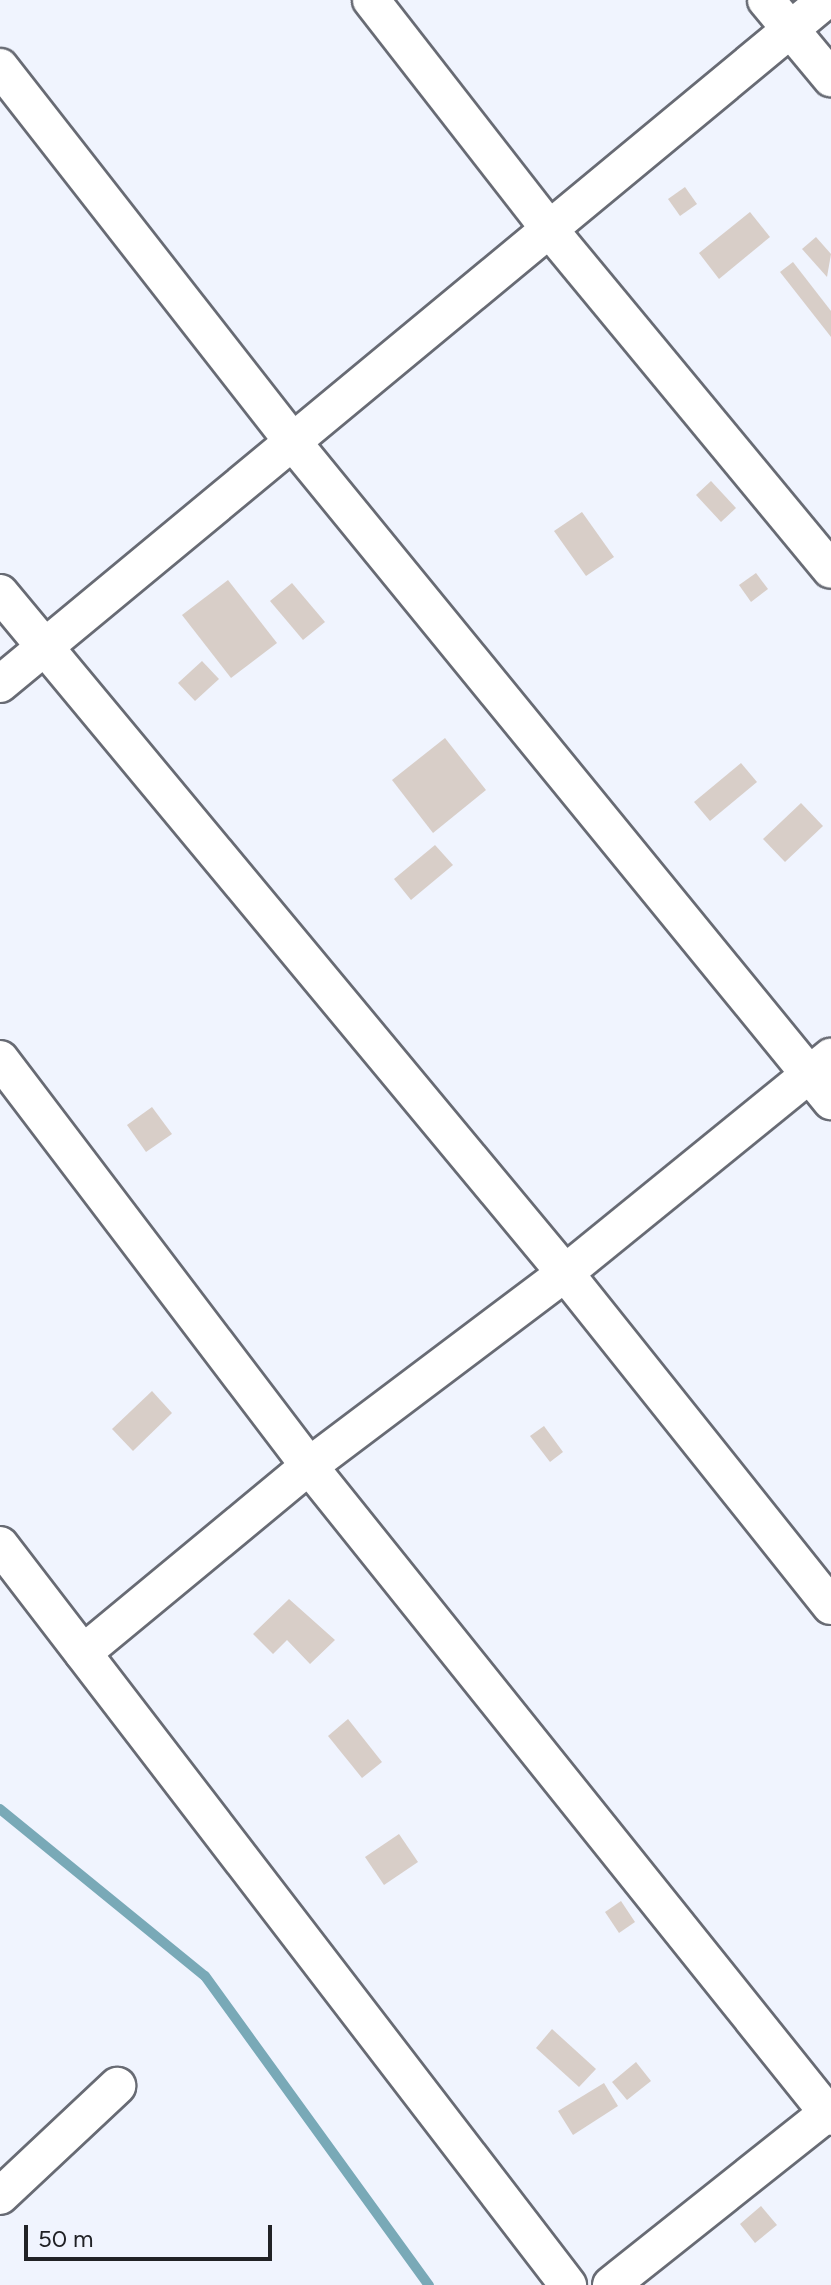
<!DOCTYPE html>
<html>
<head>
<meta charset="utf-8">
<style>
  body { margin:0 }
  #map { position:relative; width:831px; height:2285px; overflow:hidden; background:#f0f4fe; font-family:Figtree,sans-serif }
  div>[style] { position:absolute }
  [style*='--x'] { left:calc(var(--x)*1px); top:calc(var(--y)*1px); width:calc(var(--w)*1px); rotate:calc(var(--a)*1deg) }
  .stream>* { height:10px; margin:-5px; padding:0 5px; transform-origin:5px; border-radius:5px; background:#79a9b7 }
  .building>* { inset:0; background:#d8cec8 }
  .roads { filter:drop-shadow(2px 0 #686b74) drop-shadow(-2px 0 #686b74) drop-shadow(0 2px #686b74) drop-shadow(0 -2px #686b74) }
  .minor>* { height:36px; margin:-18px; padding:0 18px; transform-origin:18px; border-radius:18px; background:#fff }
  span { translate:-50% -50%; white-space:nowrap; text-align:center; line-height:1.15; -webkit-text-stroke:6px #f0f4fe; paint-order:stroke }
  .scale { position:absolute; left:24px; top:2225px; width:248px; height:36px; box-sizing:border-box; border:4px solid #212226; border-top:0; padding-left:10px; font-size:24px; line-height:28px; white-space:nowrap; color:#212226; -webkit-text-stroke:6px #f0f4fe; paint-order:stroke }
</style>
</head>
<body>
<div id="map">
  <div class="stream">
    <div style="--x:0;--y:1809;--w:264;--a:39.2"></div>
    <div style="--x:205;--y:1976;--w:382;--a:54.1"></div>
  </div>
  <div class="building">
    <div style="clip-path:polygon(685px 187px,697px 204px,680px 216px,668px 199px)"></div>
    <div style="clip-path:polygon(750px 212px,770px 237px,719px 279px,699px 253px)"></div>
    <div style="clip-path:polygon(816px 237px,831px 254px,827px 277px,802px 249px)"></div>
    <div style="clip-path:polygon(793px 262px,831px 311px,831px 337px,780px 272px)"></div>
    <div style="clip-path:polygon(711px 481px,736px 508px,721px 522px,696px 495px)"></div>
    <div style="clip-path:polygon(582px 512px,614px 557px,586px 576px,554px 531px)"></div>
    <div style="clip-path:polygon(756px 573px,768px 589px,751px 602px,739px 585px)"></div>
    <div style="clip-path:polygon(228px 580px,277px 643px,231px 678px,182px 615px)"></div>
    <div style="clip-path:polygon(292px 583px,325px 622px,303px 640px,270px 601px)"></div>
    <div style="clip-path:polygon(202px 661px,219px 679px,195px 701px,178px 683px)"></div>
    <div style="clip-path:polygon(445px 738px,486px 790px,433px 833px,392px 780px)"></div>
    <div style="clip-path:polygon(741px 763px,757px 782px,710px 821px,694px 802px)"></div>
    <div style="clip-path:polygon(801px 803px,823px 826px,785px 862px,763px 839px)"></div>
    <div style="clip-path:polygon(435px 845px,453px 865px,411px 900px,394px 879px)"></div>
    <div style="clip-path:polygon(152px 1107px,172px 1134px,146px 1152px,127px 1125px)"></div>
    <div style="clip-path:polygon(152px 1391px,172px 1413px,133px 1451px,112px 1429px)"></div>
    <div style="clip-path:polygon(544px 1426px,563px 1452px,550px 1462px,530px 1436px)"></div>
    <div style="clip-path:polygon(289px 1599px,335px 1640px,310px 1664px,287px 1640px,273px 1654px,253px 1634px)"></div>
    <div style="clip-path:polygon(348px 1719px,382px 1762px,362px 1778px,328px 1736px)"></div>
    <div style="clip-path:polygon(399px 1834px,418px 1862px,384px 1885px,365px 1857px)"></div>
    <div style="clip-path:polygon(621px 1901px,635px 1922px,619px 1933px,605px 1912px)"></div>
    <div style="clip-path:polygon(552px 2029px,596px 2069px,579px 2087px,536px 2048px)"></div>
    <div style="clip-path:polygon(636px 2062px,651px 2081px,627px 2100px,612px 2082px)"></div>
    <div style="clip-path:polygon(604px 2083px,618px 2106px,573px 2135px,558px 2111px)"></div>
    <div style="clip-path:polygon(761px 2206px,777px 2225px,755px 2243px,740px 2224px)"></div>
  </div>
  <div class="roads">
    <div class="minor">
      <div style="--x:371;--y:0;--w:290;--a:52.1"></div>
      <div style="--x:549;--y:229;--w:442;--a:50.4"></div>
      <div style="--x:766;--y:0;--w:102;--a:50.2"></div>
      <div style="--x:0;--y:67;--w:473;--a:52"></div>
      <div style="--x:291;--y:440;--w:854;--a:50.75"></div>
      <div style="--x:0;--y:593;--w:884;--a:50.28"></div>
      <div style="--x:565;--y:1273;--w:426;--a:51.4"></div>
      <div style="--x:0;--y:684;--w:1072;--a:-39.63"></div>
      <div style="--x:0;--y:1059;--w:511;--a:52.79"></div>
      <div style="--x:309;--y:1466;--w:834;--a:51.28"></div>
      <div style="--x:0;--y:1545;--w:933;--a:52.49"></div>
      <div style="--x:83;--y:1653;--w:293;--a:-39.6"></div>
      <div style="--x:309;--y:1466;--w:321;--a:-37"></div>
      <div style="--x:565;--y:1273;--w:343;--a:-39.1"></div>
      <div style="--x:0;--y:2196;--w:161;--a:-43.2"></div>
      <div style="--x:611;--y:2285;--w:281;--a:-38.5"></div>
    </div>
  </div>
  <div class="scale">50 m</div>
</div>
</body>
</html>
